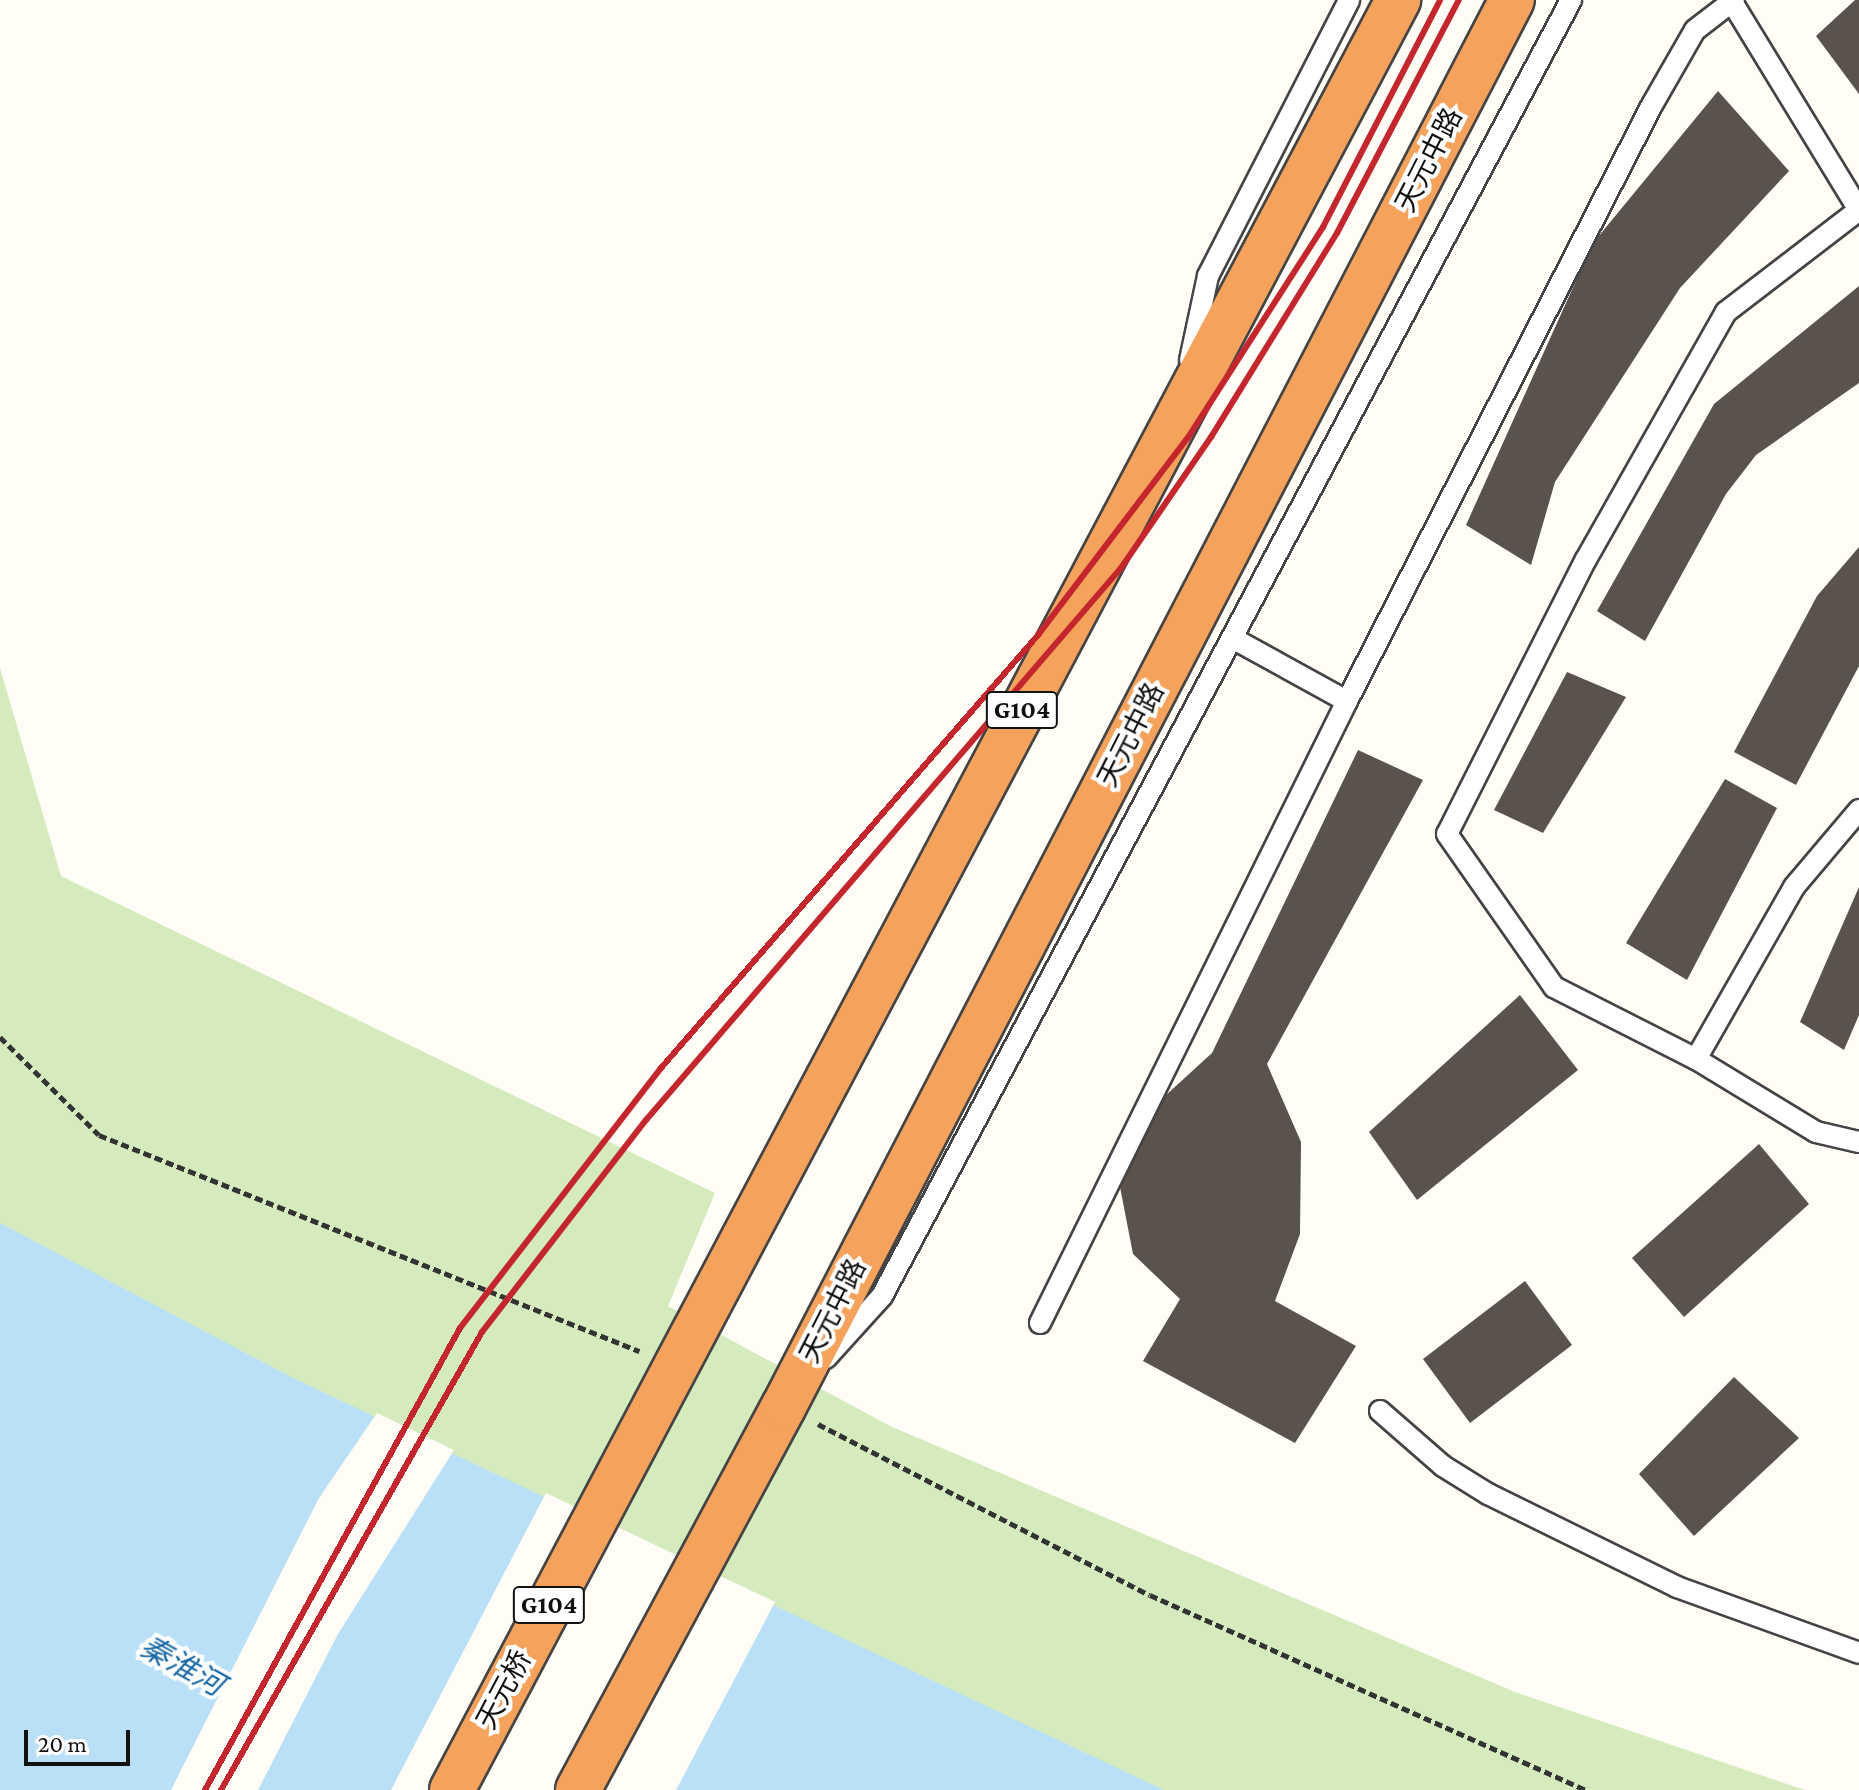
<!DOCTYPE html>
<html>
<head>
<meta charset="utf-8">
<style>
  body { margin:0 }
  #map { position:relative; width:1859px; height:1790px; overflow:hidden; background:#fffdf5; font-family:"Crimson Pro","Noto Sans SC",serif }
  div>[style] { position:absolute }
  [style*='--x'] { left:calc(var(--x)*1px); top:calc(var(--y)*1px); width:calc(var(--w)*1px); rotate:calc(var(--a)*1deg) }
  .green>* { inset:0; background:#d5ebbd }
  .water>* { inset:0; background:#b9e0f7 }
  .pier>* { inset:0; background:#fffdf5 }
  .building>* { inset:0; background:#5a524d }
  .path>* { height:5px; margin-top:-2.5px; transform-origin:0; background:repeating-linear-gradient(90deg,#333 0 8px,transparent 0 12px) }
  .roads { filter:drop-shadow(2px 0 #444) drop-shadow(-2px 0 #444) drop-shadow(0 2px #444) drop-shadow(0 -2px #444) }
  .lane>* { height:20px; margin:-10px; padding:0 10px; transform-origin:10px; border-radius:10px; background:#fff }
  .highway>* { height:44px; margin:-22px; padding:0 22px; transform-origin:22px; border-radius:22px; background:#f5a25d }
  .rail>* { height:6px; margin:-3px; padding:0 3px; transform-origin:3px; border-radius:3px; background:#c4262e }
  span { translate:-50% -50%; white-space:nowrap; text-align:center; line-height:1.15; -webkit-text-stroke:8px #fff; paint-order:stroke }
  .shield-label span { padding:2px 6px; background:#fff; border:2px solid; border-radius:6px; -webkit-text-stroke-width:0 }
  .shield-label { font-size:26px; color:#111; font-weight:700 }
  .street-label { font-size:28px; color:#111 }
  .water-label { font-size:30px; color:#1768a6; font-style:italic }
  .scale { position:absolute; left:24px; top:1730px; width:106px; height:36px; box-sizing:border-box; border:4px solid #111; border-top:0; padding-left:10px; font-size:24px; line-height:28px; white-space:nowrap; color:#111; -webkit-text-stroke:6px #fff; paint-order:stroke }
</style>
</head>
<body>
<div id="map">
  <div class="green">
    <div style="clip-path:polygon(0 668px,61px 876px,715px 1193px,668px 1306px,890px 1426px,1515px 1692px,1805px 1790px,0 1790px)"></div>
  </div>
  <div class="water">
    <div style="clip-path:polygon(0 1223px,293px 1378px,1164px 1790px,0 1790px)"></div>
  </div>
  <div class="pier">
    <div style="clip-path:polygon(377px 1413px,454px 1450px,338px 1634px,258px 1790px,171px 1790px,319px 1498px)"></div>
    <div style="clip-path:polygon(546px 1493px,775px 1602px,676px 1790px,391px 1790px)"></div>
  </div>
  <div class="building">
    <div style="clip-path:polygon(1855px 0,1859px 0,1859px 94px,1816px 36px)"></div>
    <div style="clip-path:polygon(1718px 91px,1789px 171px,1680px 288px,1555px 482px,1531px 565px,1466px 525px,1593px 243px)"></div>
    <div style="clip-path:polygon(1859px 286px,1859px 383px,1756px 455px,1726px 494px,1645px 641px,1597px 611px,1714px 404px)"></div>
    <div style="clip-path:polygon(1859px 547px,1859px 666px,1796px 785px,1734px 752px,1817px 596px)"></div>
    <div style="clip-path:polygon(1567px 672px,1626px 697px,1543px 833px,1494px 810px)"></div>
    <div style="clip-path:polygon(1358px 750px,1423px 780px,1267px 1064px,1301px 1142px,1300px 1234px,1275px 1301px,1356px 1346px,1295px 1443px,1143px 1361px,1180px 1299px,1133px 1254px,1120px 1187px,1142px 1117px,1212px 1053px)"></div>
    <div style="clip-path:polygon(1725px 779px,1777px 808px,1687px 980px,1626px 943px)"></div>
    <div style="clip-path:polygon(1859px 887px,1859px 1015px,1844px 1050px,1800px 1022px)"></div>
    <div style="clip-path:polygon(1520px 995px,1578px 1070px,1417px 1200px,1369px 1132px)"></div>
    <div style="clip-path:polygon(1759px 1144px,1809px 1204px,1684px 1317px,1632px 1258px)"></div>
    <div style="clip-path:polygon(1525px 1281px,1572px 1345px,1470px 1423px,1423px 1359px)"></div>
    <div style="clip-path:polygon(1734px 1377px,1799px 1438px,1694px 1536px,1639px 1474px)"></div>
  </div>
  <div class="path">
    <div style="--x:0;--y:1037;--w:139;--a:44.7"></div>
    <div style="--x:99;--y:1135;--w:582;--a:21.8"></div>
    <div style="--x:818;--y:1424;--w:373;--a:27.3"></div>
    <div style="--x:1150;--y:1595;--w:477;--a:24.1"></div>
  </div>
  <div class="roads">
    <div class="lane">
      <div style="--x:1732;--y:2;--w:244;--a:58.6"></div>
      <div style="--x:1859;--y:210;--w:168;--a:142.5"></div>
      <div style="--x:1726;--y:312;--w:284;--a:119.5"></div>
      <div style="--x:1586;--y:559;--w:308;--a:116.8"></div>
      <div style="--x:1447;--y:834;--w:187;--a:55"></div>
      <div style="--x:1554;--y:987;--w:159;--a:26.9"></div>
      <div style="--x:1696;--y:1059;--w:140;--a:31.3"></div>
      <div style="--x:1816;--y:1132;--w:44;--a:13.1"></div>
      <div style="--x:1190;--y:360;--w:86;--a:-77.9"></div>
      <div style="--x:1208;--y:276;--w:310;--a:-62.9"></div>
      <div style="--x:1234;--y:639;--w:129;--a:28.8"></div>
      <div style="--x:1696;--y:1059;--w:198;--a:-60.3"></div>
      <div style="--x:1794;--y:887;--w:101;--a:-49.8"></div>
      <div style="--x:1040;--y:1323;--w:694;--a:-63.73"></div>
      <div style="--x:1347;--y:701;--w:670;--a:-62.9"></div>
      <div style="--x:1652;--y:105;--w:86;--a:-60.2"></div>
      <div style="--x:1695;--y:30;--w:49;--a:-37.6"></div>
      <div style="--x:826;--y:1358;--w:84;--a:-47.9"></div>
      <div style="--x:882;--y:1296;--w:1468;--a:-62"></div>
      <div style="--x:1380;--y:1411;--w:84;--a:41.1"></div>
      <div style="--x:1443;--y:1466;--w:53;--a:31.9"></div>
      <div style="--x:1488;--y:1494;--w:211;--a:26.2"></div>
      <div style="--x:1677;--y:1587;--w:194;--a:19.9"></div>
    </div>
    <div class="highway">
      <div style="--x:452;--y:1790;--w:2025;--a:-62.14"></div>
      <div style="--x:578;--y:1790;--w:436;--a:-61.8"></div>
      <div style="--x:784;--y:1406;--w:1583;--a:-62.63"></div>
    </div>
  </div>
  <div class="rail">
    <div style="--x:205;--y:1790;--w:528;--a:-61.1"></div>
    <div style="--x:460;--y:1328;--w:329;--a:-52.3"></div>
    <div style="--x:661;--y:1068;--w:574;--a:-48.95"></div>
    <div style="--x:1038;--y:635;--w:246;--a:-52.8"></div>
    <div style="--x:1187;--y:439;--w:252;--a:-57.3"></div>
    <div style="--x:1323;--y:227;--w:255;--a:-62.7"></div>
    <div style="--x:221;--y:1790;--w:527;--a:-60.32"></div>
    <div style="--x:482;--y:1332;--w:268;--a:-52.3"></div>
    <div style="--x:646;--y:1120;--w:728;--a:-49.29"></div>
    <div style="--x:1121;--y:568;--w:159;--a:-55.5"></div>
    <div style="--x:1211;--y:437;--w:240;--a:-58.3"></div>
    <div style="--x:1337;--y:233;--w:263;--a:-62.4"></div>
  </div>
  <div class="shield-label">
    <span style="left:1022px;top:710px">G104</span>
    <span style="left:549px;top:1605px">G104</span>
  </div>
  <div class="street-label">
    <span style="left:1429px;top:160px;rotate:-63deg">天元中路</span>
    <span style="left:1131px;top:735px;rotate:-63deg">天元中路</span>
    <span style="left:833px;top:1311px;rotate:-63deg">天元中路</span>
    <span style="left:504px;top:1690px;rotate:-62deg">天元桥</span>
  </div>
  <div class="water-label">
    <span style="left:182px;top:1666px;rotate:29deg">秦淮河</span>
  </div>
  <div class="scale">20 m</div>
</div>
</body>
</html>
